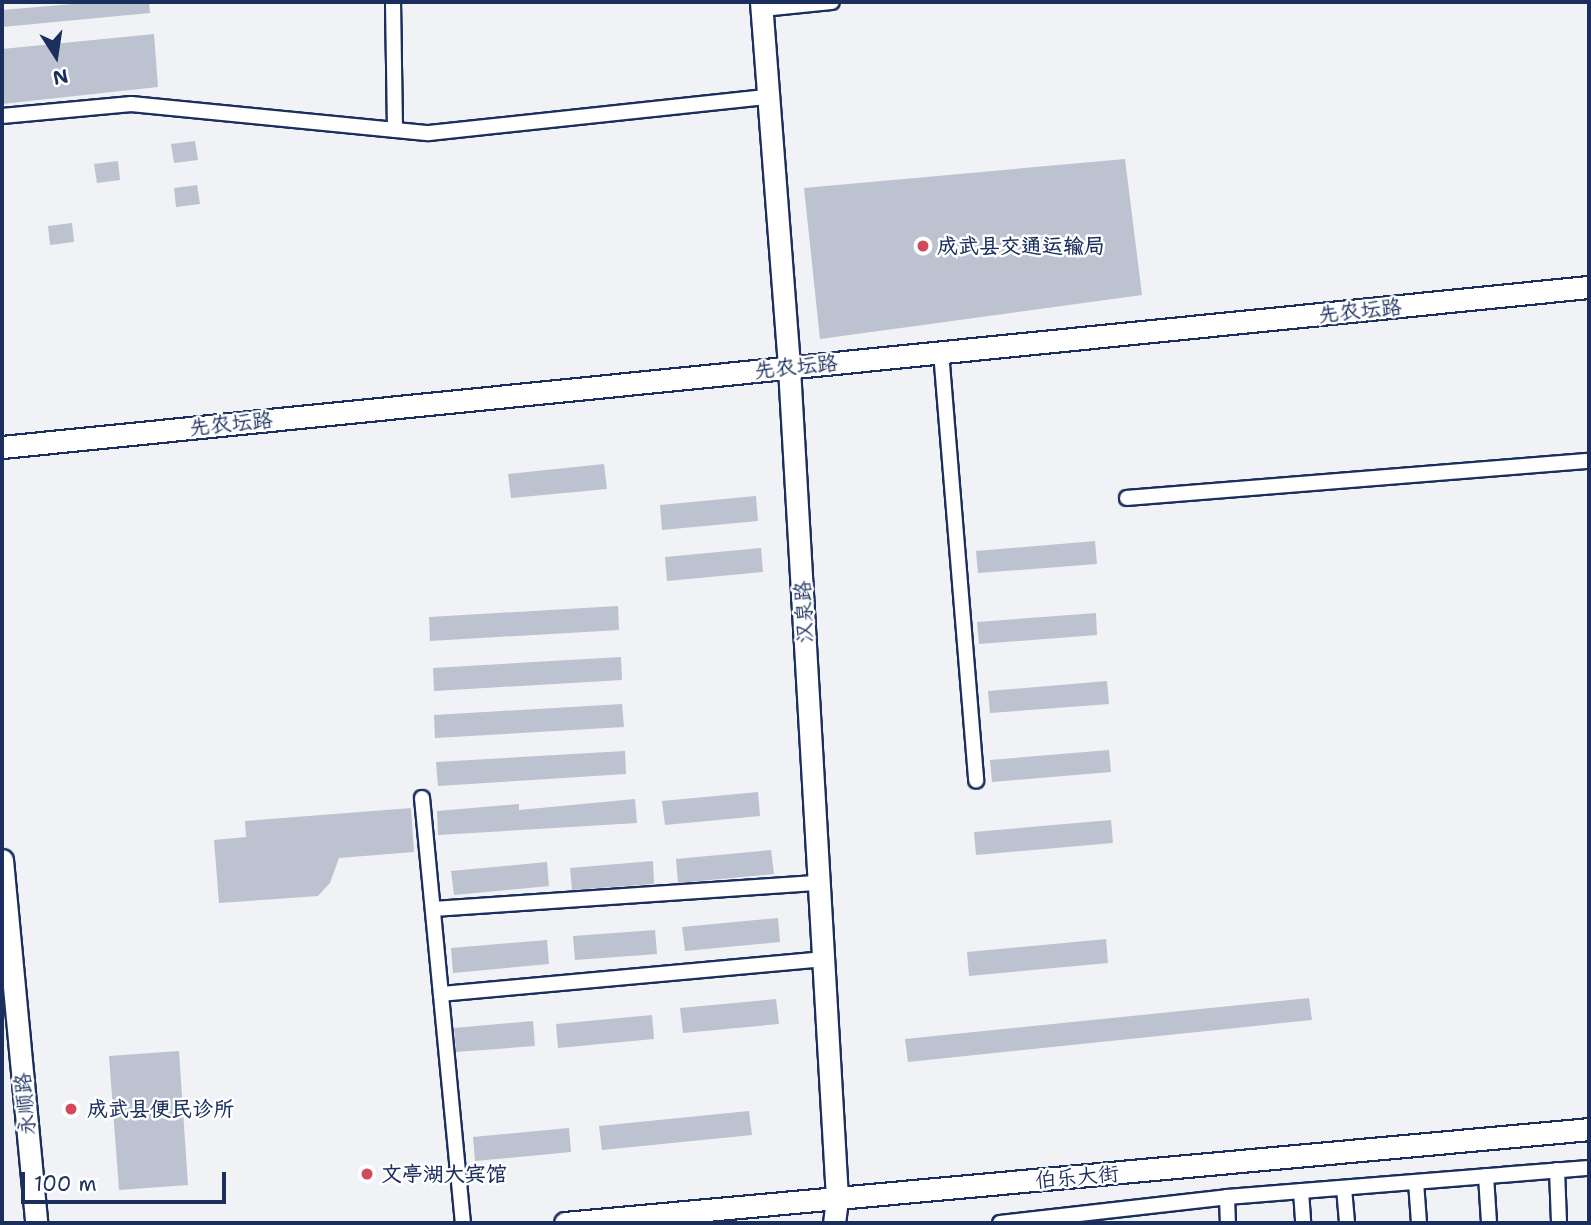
<!DOCTYPE html>
<html>
<head>
<meta charset="utf-8">
<style>
  body { margin:0 }
  #map { position:relative; width:1591px; height:1225px; overflow:hidden; background:#f1f2f5; font-family:"Shantell Sans","LXGW WenKai TC",sans-serif }
  div>[style] { position:absolute }
  [style*='--x'] { left:calc(var(--x)*1px); top:calc(var(--y)*1px); width:calc(var(--w)*1px); rotate:calc(var(--a)*1deg) }
  .building>* { inset:0; background:#bcc2d0 }
  .roads { filter:drop-shadow(2px 0 #1b2f5e) drop-shadow(-2px 0 #1b2f5e) drop-shadow(0 2px #1b2f5e) drop-shadow(0 -2px #1b2f5e) }
  .street>* { height:14px; margin:-7px; padding:0 7px; transform-origin:7px; border-radius:7px; background:#fff }
  .secondary>* { height:21px; margin:-10.5px; padding:0 10.5px; transform-origin:10.5px; border-radius:10.5px; background:#fff }
  .dots>* { width:19px; height:19px; translate:-50% -50%; box-sizing:border-box; border:4px solid #fff; border-radius:50% }
  span { translate:-50% -50%; white-space:nowrap; text-align:center; line-height:1.15; -webkit-text-stroke:5px #fff; paint-order:stroke }
  .poi-label { font-size:21px; color:#1b2f5e; font-weight:700 }
  .left { translate:0 -50%; text-align:left }
  .street-label { font-size:21px; color:#1b2f5e }
  .frame { position:absolute; inset:0; border:4px solid #1b2f5e; pointer-events:none }
  .north { position:absolute; left:21px; top:21px; width:70px; height:70px; -webkit-text-stroke:5px #fff; paint-order:stroke; rotate:168deg; font-size:19px; font-weight:700; line-height:28px; text-align:center; color:#1b2f5e }
  .north::after { content:''; display:block; margin:auto; width:24px; height:32px; background:#1b2f5e; clip-path:polygon(50% 0,100% 100%,50% 72%,0 100%) }
  .scale { position:absolute; left:21px; top:1172px; width:205px; height:32px; box-sizing:border-box; border:4px solid #1b2f5e; border-top:0; padding-left:9px; font-size:21px; line-height:24px; white-space:nowrap; color:#1b2f5e; -webkit-text-stroke:5px #fff; paint-order:stroke }
</style>
</head>
<body>
<div id="map">
  <div class="building">
    <div style="clip-path:polygon(97px 2px,149px 2px,150px 13px,2px 27px,2px 10px)"></div>
    <div style="clip-path:polygon(154px 34px,158px 87px,2px 104px,2px 49px)"></div>
    <div style="clip-path:polygon(195px 141px,198px 160px,174px 163px,171px 144px)"></div>
    <div style="clip-path:polygon(1125px 159px,1142px 295px,820px 339px,804px 188px)"></div>
    <div style="clip-path:polygon(118px 161px,120px 180px,97px 183px,94px 164px)"></div>
    <div style="clip-path:polygon(197px 185px,200px 204px,176px 207px,174px 188px)"></div>
    <div style="clip-path:polygon(72px 223px,74px 242px,50px 245px,48px 226px)"></div>
    <div style="clip-path:polygon(604px 464px,607px 489px,511px 498px,508px 474px)"></div>
    <div style="clip-path:polygon(756px 496px,758px 521px,662px 530px,660px 505px)"></div>
    <div style="clip-path:polygon(1095px 541px,1097px 564px,978px 573px,976px 551px)"></div>
    <div style="clip-path:polygon(761px 548px,763px 572px,667px 581px,665px 557px)"></div>
    <div style="clip-path:polygon(618px 606px,619px 630px,430px 641px,429px 617px)"></div>
    <div style="clip-path:polygon(1096px 613px,1097px 635px,979px 644px,977px 622px)"></div>
    <div style="clip-path:polygon(621px 657px,622px 680px,434px 691px,433px 668px)"></div>
    <div style="clip-path:polygon(1107px 681px,1109px 704px,990px 713px,988px 691px)"></div>
    <div style="clip-path:polygon(622px 704px,624px 727px,435px 738px,434px 715px)"></div>
    <div style="clip-path:polygon(1109px 750px,1111px 772px,992px 782px,990px 760px)"></div>
    <div style="clip-path:polygon(625px 751px,626px 774px,438px 786px,436px 762px)"></div>
    <div style="clip-path:polygon(758px 792px,760px 816px,665px 825px,662px 801px)"></div>
    <div style="clip-path:polygon(635px 799px,637px 823px,438px 835px,437px 811px,519px 804px,519px 810px)"></div>
    <div style="clip-path:polygon(411px 808px,414px 852px,339px 858px,330px 883px,318px 896px,219px 903px,214px 840px,246px 837px,245px 821px)"></div>
    <div style="clip-path:polygon(1111px 820px,1113px 843px,976px 855px,974px 832px)"></div>
    <div style="clip-path:polygon(771px 850px,774px 874px,678px 883px,676px 859px)"></div>
    <div style="clip-path:polygon(653px 861px,654px 884px,572px 890px,570px 868px)"></div>
    <div style="clip-path:polygon(547px 862px,549px 886px,454px 895px,451px 871px)"></div>
    <div style="clip-path:polygon(778px 918px,780px 942px,685px 951px,682px 927px)"></div>
    <div style="clip-path:polygon(655px 930px,657px 954px,575px 960px,573px 936px)"></div>
    <div style="clip-path:polygon(1106px 939px,1108px 963px,969px 976px,967px 952px)"></div>
    <div style="clip-path:polygon(547px 940px,549px 964px,453px 973px,451px 948px)"></div>
    <div style="clip-path:polygon(1309px 998px,1312px 1020px,908px 1062px,905px 1039px)"></div>
    <div style="clip-path:polygon(776px 999px,779px 1024px,683px 1033px,680px 1008px)"></div>
    <div style="clip-path:polygon(652px 1015px,654px 1039px,558px 1048px,556px 1024px)"></div>
    <div style="clip-path:polygon(533px 1021px,535px 1046px,456px 1052px,454px 1028px)"></div>
    <div style="clip-path:polygon(179px 1051px,188px 1185px,119px 1190px,109px 1056px)"></div>
    <div style="clip-path:polygon(749px 1111px,752px 1135px,602px 1150px,599px 1126px)"></div>
    <div style="clip-path:polygon(569px 1128px,571px 1152px,475px 1161px,473px 1137px)"></div>
  </div>
  <div class="roads">
    <div class="street">
      <div style="--x:393;--y:2;--w:128;--a:89.1"></div>
      <div style="--x:762;--y:9;--w:70;--a:-5.7"></div>
      <div style="--x:2;--y:116;--w:130;--a:-5.3"></div>
      <div style="--x:131;--y:104;--w:299;--a:5.6"></div>
      <div style="--x:429;--y:133;--w:341;--a:-6.1"></div>
      <div style="--x:941;--y:352;--w:430;--a:85.3"></div>
      <div style="--x:1127;--y:498;--w:463;--a:-4.6"></div>
      <div style="--x:422;--y:798;--w:427;--a:84.5"></div>
      <div style="--x:433;--y:909;--w:387;--a:-3.9"></div>
      <div style="--x:441;--y:994;--w:384;--a:-5.2"></div>
      <div style="--x:1557;--y:1170;--w:53;--a:87.8"></div>
      <div style="--x:1486;--y:1176;--w:47;--a:86.3"></div>
      <div style="--x:1416;--y:1182;--w:41;--a:85.8"></div>
      <div style="--x:1344;--y:1188;--w:35;--a:85"></div>
      <div style="--x:1301;--y:1191;--w:32;--a:86"></div>
      <div style="--x:1227;--y:1197;--w:26;--a:88"></div>
      <div style="--x:1000;--y:1223;--w:228;--a:-6.5"></div>
      <div style="--x:1227;--y:1197;--w:363;--a:-4.6"></div>
    </div>
    <div class="secondary">
      <div style="--x:761;--y:2;--w:367;--a:85.6"></div>
      <div style="--x:789;--y:368;--w:832;--a:86.69"></div>
      <div style="--x:837;--y:1199;--w:24;--a:97"></div>
      <div style="--x:2;--y:447;--w:1595;--a:-5.76"></div>
      <div style="--x:2;--y:860;--w:365;--a:84.6"></div>
      <div style="--x:565;--y:1223;--w:1028;--a:-5.24"></div>
    </div>
  </div>
  <div class="dots">
    <div style="left:923px;top:246px;background:#d1495b"></div>
    <div style="left:71px;top:1109px;background:#d1495b"></div>
    <div style="left:367px;top:1174px;background:#d1495b"></div>
  </div>
  <div class="poi-label">
    <span class="left" style="left:937px;top:246px">成武县交通运输局</span>
    <span class="left" style="left:87px;top:1109px">成武县便民诊所</span>
    <span class="left" style="left:381px;top:1174px">文亭湖大宾馆</span>
  </div>
  <div class="street-label">
    <span style="left:1360px;top:311px;rotate:-6deg">先农坛路</span>
    <span style="left:796px;top:367px;rotate:-6deg">先农坛路</span>
    <span style="left:231px;top:424px;rotate:-6deg">先农坛路</span>
    <span style="left:804px;top:612px;rotate:-93deg">汉泉路</span>
    <span style="left:25px;top:1104px;rotate:-95deg">永顺路</span>
    <span style="left:1077px;top:1177px;rotate:-5deg">伯乐大街</span>
  </div>
  <div class="frame"></div>
  <div class="north">N</div>
  <div class="scale">100 m</div>
</div>
</body>
</html>
